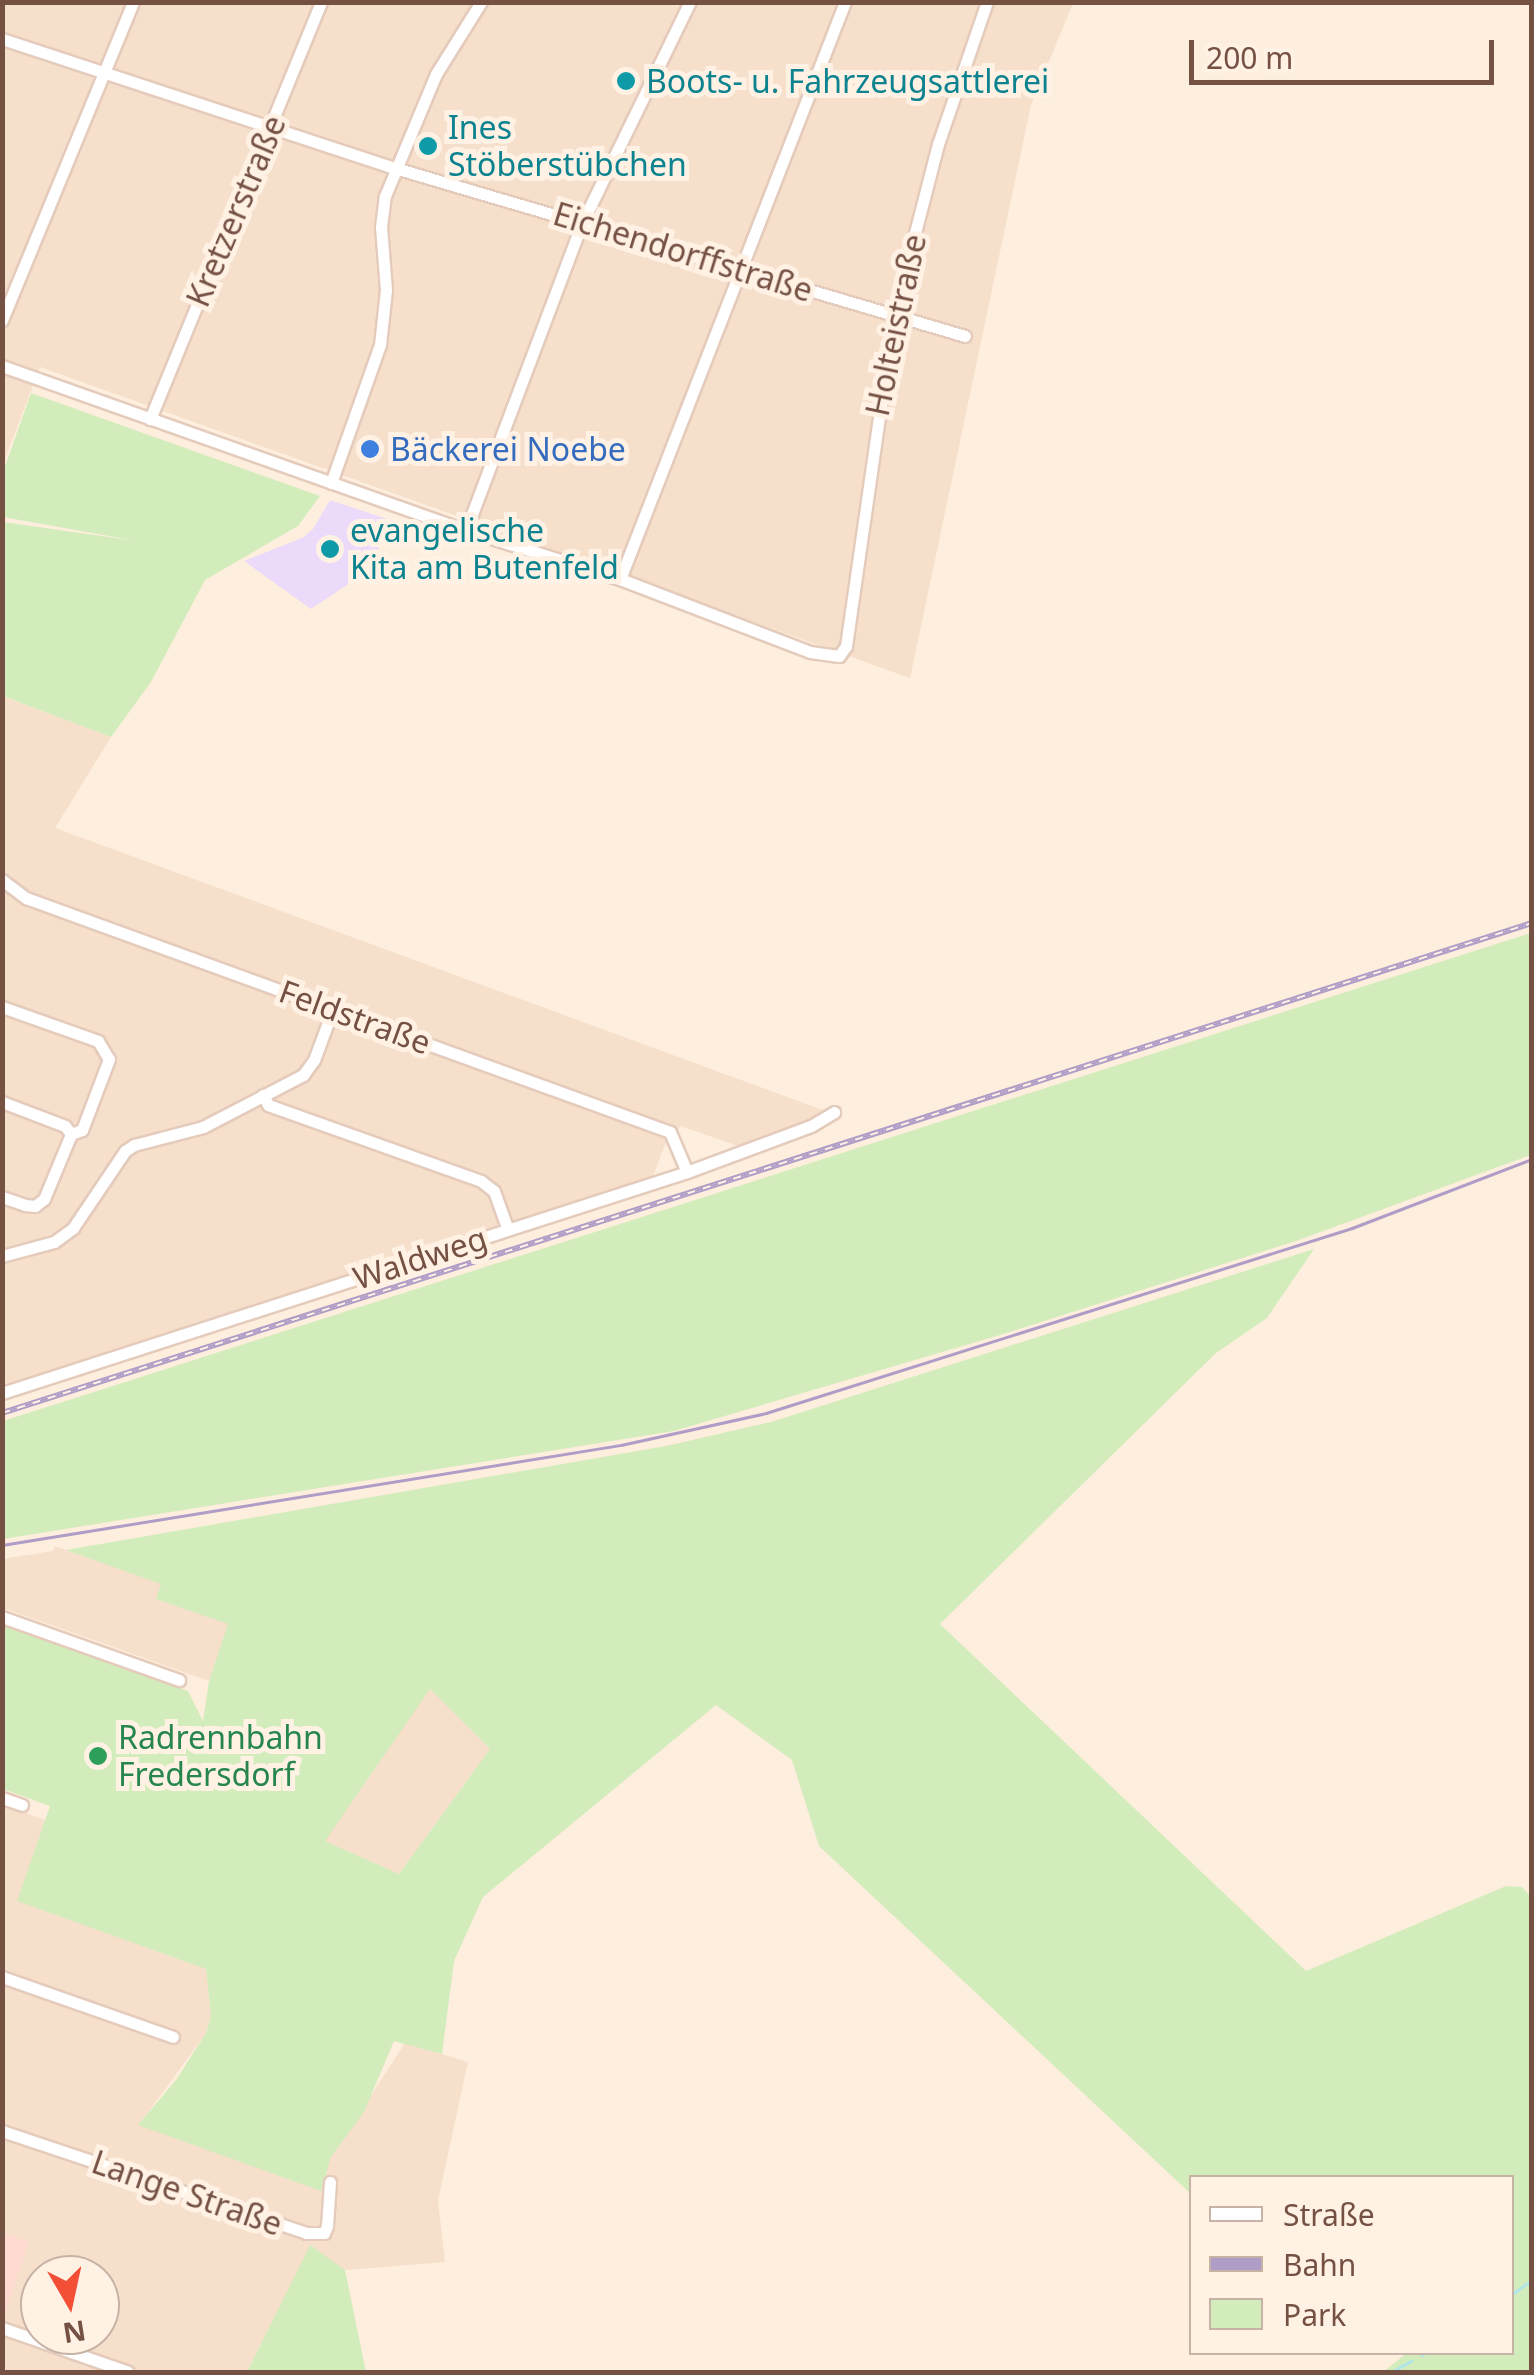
<!DOCTYPE html>
<html>
<head>
<meta charset="utf-8">
<style>
  body { margin:0 }
  #map { position:relative; width:1534px; height:2375px; overflow:hidden; background:#feeedd; font-family:"Noto Sans",sans-serif }
  div>[style] { position:absolute }
  [style*='--x'] { left:calc(var(--x)*1px); top:calc(var(--y)*1px); width:calc(var(--w)*1px); rotate:calc(var(--a)*1deg) }
  .residential>* { inset:0; background:#f6dfcb }
  .commercial>* { inset:0; background:#ffdad0 }
  .education>* { inset:0; background:#ebdafa }
  .green>* { inset:0; background:#d3ecbb }
  .stream>* { height:2.5px; margin:-1.25px; padding:0 1.25px; transform-origin:1.25px; border-radius:1.25px; background:#b1e6e8 }
  .roads { filter:drop-shadow(2px 0 #e4cbbc) drop-shadow(-2px 0 #e4cbbc) drop-shadow(0 2px #e4cbbc) drop-shadow(0 -2px #e4cbbc) }
  .minor>* { height:11px; margin:-5.5px; padding:0 5.5px; transform-origin:5.5px; border-radius:5.5px; background:#fff }
  .tram>* { height:2.5px; margin:-1.25px; padding:0 1.25px; transform-origin:1.25px; border-radius:1.25px; background:#af9cc7 }
  .rail>* { height:6px; margin-top:-3px; transform-origin:0; background:repeating-linear-gradient(90deg,#fff2e5 0 8px,#af9cc7 0 16px); box-sizing:border-box; border-block:2px solid #af9cc7 }
  .dots>* { width:28px; height:28px; translate:-50% -50%; box-sizing:border-box; border:5px solid #fff2e5; border-radius:50% }
  span { translate:-50% -50%; white-space:nowrap; text-align:center; line-height:1.15; -webkit-text-stroke:10px #fff2e5; paint-order:stroke }
  .culture-label { font-size:32px; color:#0d838f }
  .left { translate:0 -50%; text-align:left }
  .street-label { font-size:32px; color:#755144 }
  .shop-label { font-size:32px; color:#366cbe }
  .leisure-label { font-size:32px; color:#27864d }
  .frame { position:absolute; inset:0; border:5px solid #755144; pointer-events:none }
  .legend { position:absolute; left:1189px; top:2175px; width:325px; height:180px; box-sizing:border-box; background:#fff2e5; border:2px solid #c8b2a5; margin:0; padding:12px 18px; list-style:none; font-size:30px; color:#755144 }
  .legend li { display:flex; align-items:center; gap:20px; height:50px }
  .legend b { width:50px; border:2px solid #c8b2a5 }
  .north { position:absolute; left:20px; top:2255px; width:100px; height:100px; box-sizing:border-box; background:#fff2e5; border:2px solid #c8b2a5; border-radius:50%; rotate:171deg; font-size:28px; font-weight:700; line-height:40px; text-align:center; color:#755144 }
  .north::after { content:''; display:block; margin:auto; width:35px; height:45px; background:#f34f37; clip-path:polygon(50% 0,100% 100%,50% 72%,0 100%) }
  .scale { position:absolute; left:1189px; top:40px; width:305px; height:45px; box-sizing:border-box; border:5px solid #755144; border-top:0; padding-left:12px; font-size:30px; line-height:35px; white-space:nowrap; color:#755144; -webkit-text-stroke:8px #fff2e5; paint-order:stroke }
</style>
</head>
<body>
<div id="map">
  <div class="residential">
    <div style="clip-path:polygon(3px 3px,1073px 3px,1031px 105px,910px 678px,40px 367px,3px 464px)"></div>
    <div style="clip-path:polygon(2px 696px,111px 737px,55px 828px,828px 1112px,738px 1146px,681px 1126px,667px 1139px,652px 1179px,3px 1387px)"></div>
    <div style="clip-path:polygon(55px 1546px,162px 1584px,157px 1599px,229px 1624px,209px 1681px,3px 1608px,3px 1559px,53px 1551px)"></div>
    <div style="clip-path:polygon(430px 1688px,490px 1749px,399px 1874px,324px 1841px)"></div>
    <div style="clip-path:polygon(evenodd,3px 1805px,45px 1820px,18px 1901px,206px 1969px,211px 2016px,206px 2033px,139px 2125px,331px 2157px,405px 2043px,468px 2062px,438px 2200px,445px 2262px,345px 2270px,310px 2246px,247px 2372px,3px 2372px,3px 1805px,40px 2275px,100px 2275px,100px 2335px,40px 2335px,40px 2275px)"></div>
  </div>
  <div class="commercial">
    <div style="clip-path:polygon(3px 2233px,29px 2242px,3px 2318px,2px 2318px)"></div>
  </div>
  <div class="education">
    <div style="clip-path:polygon(330px 500px,393px 521px,374px 557px,353px 581px,311px 609px,244px 561px,302px 538px,313px 529px)"></div>
  </div>
  <div class="green">
    <div style="clip-path:polygon(31px 393px,320px 496px,298px 526px,205px 580px,151px 682px,111px 737px,3px 696px,3px 522px,137px 541px,3px 517px,3px 472px)"></div>
    <div style="clip-path:polygon(1531px 933px,1531px 1155px,1296px 1241px,1000px 1335px,674px 1431px,3px 1539px,3px 1421px)"></div>
    <div style="clip-path:polygon(evenodd,1314px 1249px,1267px 1318px,1216px 1353px,940px 1624px,1306px 1971px,1506px 1886px,1522px 1887px,1531px 1897px,1531px 2372px,1383px 2372px,1407px 2353px,1512px 2352px,1512px 2178px,1192px 2178px,1191px 2194px,819px 1846px,792px 1760px,716px 1705px,483px 1897px,454px 1961px,442px 2054px,394px 2041px,364px 2112px,331px 2157px,321px 2191px,138px 2125px,176px 2080px,206px 2033px,211px 2016px,206px 1969px,17px 1901px,50px 1806px,3px 1789px,3px 1624px,188px 1691px,203px 1721px,209px 1681px,228px 1624px,156px 1599px,161px 1584px,66px 1550px,666px 1446px,771px 1422px,1314px 1249px,430px 1689px,490px 1749px,399px 1874px,325px 1841px,430px 1689px)"></div>
    <div style="clip-path:polygon(310px 2245px,345px 2270px,366px 2372px,247px 2372px)"></div>
  </div>
  <div class="stream">
    <div style="--x:1512;--y:2294;--w:24;--a:-35"></div>
    <div style="--x:1422;--y:2355;--w:5;--a:-37"></div>
    <div style="--x:1391;--y:2372;--w:23;--a:-29"></div>
  </div>
  <div class="roads">
    <div class="minor">
      <div style="--x:2;--y:39;--w:414;--a:18.2"></div>
      <div style="--x:395;--y:168;--w:594;--a:16.42"></div>
      <div style="--x:2;--y:320;--w:344;--a:-67.6"></div>
      <div style="--x:2;--y:366;--w:492;--a:19.5"></div>
      <div style="--x:466;--y:530;--w:162;--a:17.7"></div>
      <div style="--x:620;--y:579;--w:204;--a:21"></div>
      <div style="--x:810;--y:652;--w:29;--a:8"></div>
      <div style="--x:839;--y:656;--w:12;--a:-55"></div>
      <div style="--x:846;--y:646;--w:335;--a:-81.8"></div>
      <div style="--x:894;--y:314;--w:176;--a:-75.5"></div>
      <div style="--x:938;--y:144;--w:150;--a:-71"></div>
      <div style="--x:150;--y:419;--w:451;--a:-67.7"></div>
      <div style="--x:331;--y:483;--w:146;--a:-70.5"></div>
      <div style="--x:380;--y:345;--w:55;--a:-83.8"></div>
      <div style="--x:386;--y:290;--w:63;--a:-94.5"></div>
      <div style="--x:381;--y:227;--w:31;--a:-83"></div>
      <div style="--x:385;--y:196;--w:132;--a:-67.3"></div>
      <div style="--x:436;--y:74;--w:85;--a:-58"></div>
      <div style="--x:466;--y:530;--w:328;--a:-69.3"></div>
      <div style="--x:582;--y:223;--w:246;--a:-64"></div>
      <div style="--x:620;--y:579;--w:619;--a:-68.7"></div>
      <div style="--x:2;--y:880;--w:30;--a:37"></div>
      <div style="--x:26;--y:898;--w:685;--a:19.97"></div>
      <div style="--x:670;--y:1132;--w:43;--a:67"></div>
      <div style="--x:2;--y:1007;--w:102;--a:19.5"></div>
      <div style="--x:98;--y:1041;--w:21;--a:59"></div>
      <div style="--x:109;--y:1059;--w:76;--a:110.8"></div>
      <div style="--x:82;--y:1130;--w:12;--a:160"></div>
      <div style="--x:71;--y:1134;--w:10;--a:-127"></div>
      <div style="--x:65;--y:1126;--w:67;--a:-159.1"></div>
      <div style="--x:263;--y:1095;--w:11;--a:63"></div>
      <div style="--x:268;--y:1105;--w:226;--a:19.6"></div>
      <div style="--x:481;--y:1181;--w:16;--a:38"></div>
      <div style="--x:494;--y:1191;--w:41;--a:70.3"></div>
      <div style="--x:2;--y:1197;--w:24;--a:19"></div>
      <div style="--x:25;--y:1205;--w:10;--a:6"></div>
      <div style="--x:35;--y:1206;--w:11;--a:-38"></div>
      <div style="--x:44;--y:1199;--w:70;--a:-67.4"></div>
      <div style="--x:2;--y:1256;--w:54;--a:-15.1"></div>
      <div style="--x:54;--y:1242;--w:24;--a:-36"></div>
      <div style="--x:73;--y:1228;--w:93;--a:-56"></div>
      <div style="--x:125;--y:1151;--w:11;--a:-34"></div>
      <div style="--x:134;--y:1145;--w:71;--a:-14.6"></div>
      <div style="--x:203;--y:1127;--w:113;--a:-27.5"></div>
      <div style="--x:303;--y:1075;--w:19;--a:-54"></div>
      <div style="--x:314;--y:1060;--w:54;--a:-69.6"></div>
      <div style="--x:2;--y:1393;--w:720;--a:-17.88"></div>
      <div style="--x:687;--y:1172;--w:132;--a:-20.4"></div>
      <div style="--x:811;--y:1126;--w:27;--a:-31"></div>
      <div style="--x:2;--y:1617;--w:188;--a:19.6"></div>
      <div style="--x:2;--y:1798;--w:21;--a:19"></div>
      <div style="--x:2;--y:1977;--w:181;--a:19.3"></div>
      <div style="--x:2;--y:2131;--w:321;--a:18.5"></div>
      <div style="--x:306;--y:2233;--w:18;--a:0"></div>
      <div style="--x:324;--y:2233;--w:8;--a:-67"></div>
      <div style="--x:327;--y:2226;--w:44;--a:-86.1"></div>
      <div style="--x:2;--y:2328;--w:133;--a:19.2"></div>
    </div>
  </div>
  <div class="tram">
    <div style="--x:2;--y:1545;--w:627;--a:-9.18"></div>
    <div style="--x:621;--y:1445;--w:148;--a:-12.4"></div>
    <div style="--x:766;--y:1413;--w:615;--a:-17.52"></div>
    <div style="--x:1352;--y:1228;--w:193;--a:-21"></div>
  </div>
  <div class="rail">
    <div style="--x:2;--y:1413;--w:1607;--a:-17.76"></div>
  </div>
  <div class="dots">
    <div style="left:626px;top:81px;background:#0f9aa8"></div>
    <div style="left:428px;top:146px;background:#0f9aa8"></div>
    <div style="left:370px;top:449px;background:#3f7fe0"></div>
    <div style="left:330px;top:549px;background:#0f9aa8"></div>
    <div style="left:98px;top:1756px;background:#2e9e5b"></div>
  </div>
  <div class="culture-label">
    <span class="left" style="left:646px;top:81px">Boots- u. Fahrzeugsattlerei</span>
    <span class="left" style="left:448px;top:146px">Ines<br>Stöberstübchen</span>
    <span class="left" style="left:350px;top:549px">evangelische<br>Kita am Butenfeld</span>
  </div>
  <div class="street-label">
    <span style="left:236px;top:211px;rotate:-67deg">Kretzerstraße</span>
    <span style="left:683px;top:252px;rotate:17deg">Eichendorffstraße</span>
    <span style="left:896px;top:325px;rotate:-78deg">Holteistraße</span>
    <span style="left:355px;top:1017px;rotate:20deg">Feldstraße</span>
    <span style="left:420px;top:1258px;rotate:-18deg">Waldweg</span>
    <span style="left:187px;top:2193px;rotate:19deg">Lange Straße</span>
  </div>
  <div class="shop-label">
    <span class="left" style="left:390px;top:449px">Bäckerei Noebe</span>
  </div>
  <div class="leisure-label">
    <span class="left" style="left:118px;top:1756px">Radrennbahn<br>Fredersdorf</span>
  </div>
  <div class="frame"></div>
  <ul class="legend">
  <li><b style="height:12px;background:#fff"></b>Straße</li>
  <li><b style="height:12px;background:#af9cc7"></b>Bahn</li>
  <li><b style="height:28px;background:#d3ecbb"></b>Park</li>
  </ul>
  <div class="north">N</div>
  <div class="scale">200 m</div>
</div>
</body>
</html>
